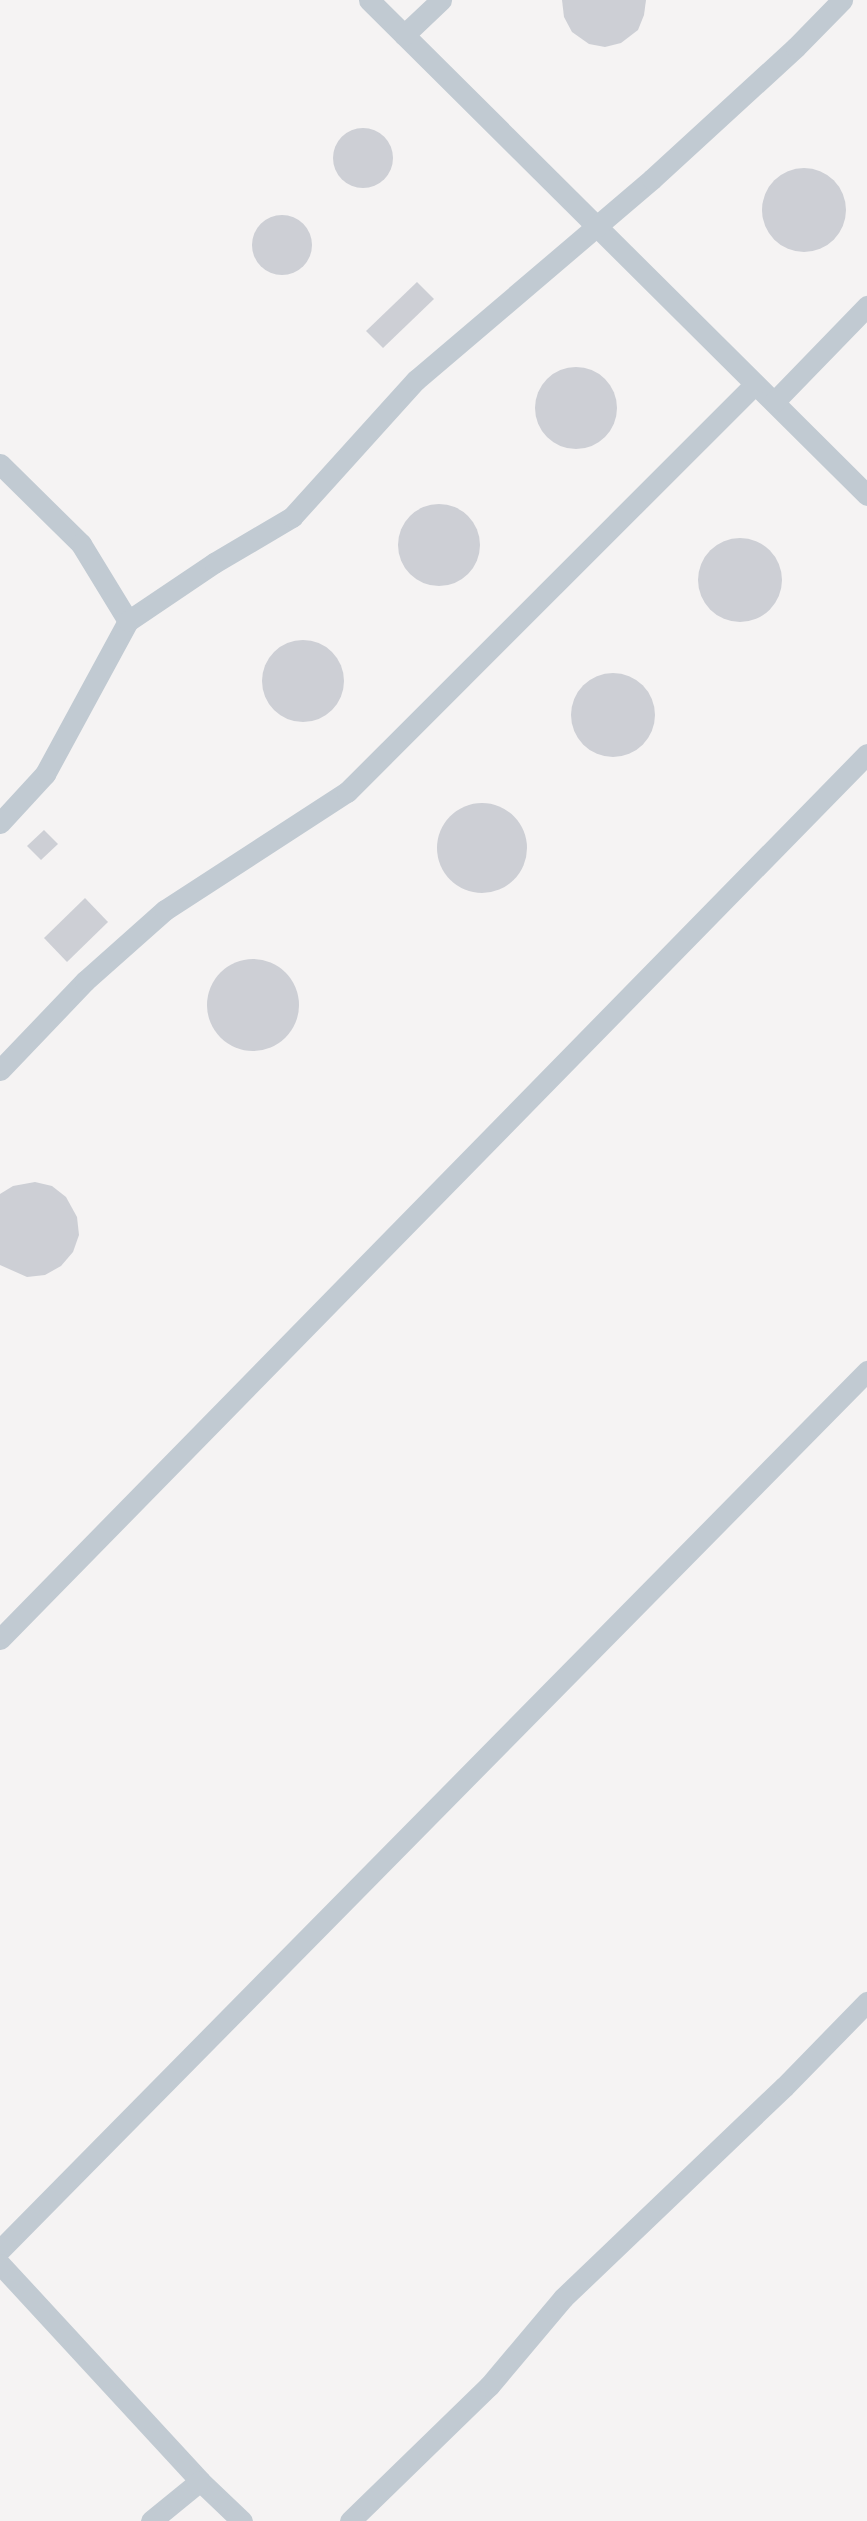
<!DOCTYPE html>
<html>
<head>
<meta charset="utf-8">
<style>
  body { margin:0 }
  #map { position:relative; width:867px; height:2521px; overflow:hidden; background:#f5f3f3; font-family:Raleway,sans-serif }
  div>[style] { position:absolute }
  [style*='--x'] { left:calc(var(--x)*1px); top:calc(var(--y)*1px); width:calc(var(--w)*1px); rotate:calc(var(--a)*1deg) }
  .building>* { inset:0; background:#cdcfd5 }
  .round { border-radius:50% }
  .minor>* { height:21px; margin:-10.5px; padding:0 10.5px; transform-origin:10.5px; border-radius:10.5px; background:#c1cad2 }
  span { translate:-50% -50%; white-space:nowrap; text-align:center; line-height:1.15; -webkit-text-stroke:4px #fff; paint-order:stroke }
</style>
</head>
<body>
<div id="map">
  <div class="building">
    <div style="clip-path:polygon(562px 0,646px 0,644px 15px,638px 30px,621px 43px,605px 47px,589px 44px,572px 32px,564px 17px)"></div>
    <div class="round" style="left:333px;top:128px;width:60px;height:60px"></div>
    <div class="round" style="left:762px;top:168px;width:84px;height:84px"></div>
    <div class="round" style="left:252px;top:215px;width:60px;height:60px"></div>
    <div style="clip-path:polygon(417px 282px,434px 299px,383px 348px,366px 331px)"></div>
    <div class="round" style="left:535px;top:367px;width:82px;height:82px"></div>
    <div class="round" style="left:398px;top:504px;width:82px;height:82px"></div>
    <div class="round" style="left:698px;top:538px;width:84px;height:84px"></div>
    <div class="round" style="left:262px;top:640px;width:82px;height:82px"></div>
    <div class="round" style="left:571px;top:673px;width:84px;height:84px"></div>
    <div class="round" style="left:437px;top:803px;width:90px;height:90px"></div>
    <div style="clip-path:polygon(44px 830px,58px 844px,41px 860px,27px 846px)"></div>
    <div style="clip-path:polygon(85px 898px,108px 922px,67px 962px,44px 938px)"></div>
    <div class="round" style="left:207px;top:959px;width:92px;height:92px"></div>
    <div style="clip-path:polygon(35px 1182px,52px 1186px,66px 1197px,77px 1217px,79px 1235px,73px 1252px,61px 1266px,45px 1275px,27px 1277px,0 1265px,0 1194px,13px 1186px)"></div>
  </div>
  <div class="minor">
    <div style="--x:369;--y:0;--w:702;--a:44.83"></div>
    <div style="--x:404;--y:35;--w:51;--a:-43.4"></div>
    <div style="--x:774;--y:402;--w:134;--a:-45.9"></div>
    <div style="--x:0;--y:464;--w:114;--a:44.6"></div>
    <div style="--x:81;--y:544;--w:90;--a:58.6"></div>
    <div style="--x:0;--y:823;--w:67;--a:-47.4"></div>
    <div style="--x:45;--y:774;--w:174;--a:-61.5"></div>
    <div style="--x:128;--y:621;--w:104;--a:-34"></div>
    <div style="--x:214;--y:563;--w:91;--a:-30.5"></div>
    <div style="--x:292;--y:517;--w:185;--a:-47.9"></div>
    <div style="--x:416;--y:380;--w:310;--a:-40.4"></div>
    <div style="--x:652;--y:179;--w:195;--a:-42.5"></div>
    <div style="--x:796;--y:47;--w:66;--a:-45.6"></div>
    <div style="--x:0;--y:1070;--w:123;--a:-46.3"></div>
    <div style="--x:85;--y:981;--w:107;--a:-41.6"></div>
    <div style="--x:165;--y:910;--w:217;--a:-33"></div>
    <div style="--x:347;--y:792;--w:576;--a:-45"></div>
    <div style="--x:0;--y:1639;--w:1239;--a:-45.59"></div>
    <div style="--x:0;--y:2250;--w:1235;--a:-45.39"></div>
    <div style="--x:0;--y:2264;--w:295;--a:47.3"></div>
    <div style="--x:200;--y:2481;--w:58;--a:43.6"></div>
    <div style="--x:151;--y:2521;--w:63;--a:-39.2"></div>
    <div style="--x:350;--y:2521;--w:194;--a:-44.2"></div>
    <div style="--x:489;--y:2386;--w:115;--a:-49.9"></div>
    <div style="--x:563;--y:2298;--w:306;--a:-43.7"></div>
    <div style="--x:784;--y:2087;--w:119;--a:-45.7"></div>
  </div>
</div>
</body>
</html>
